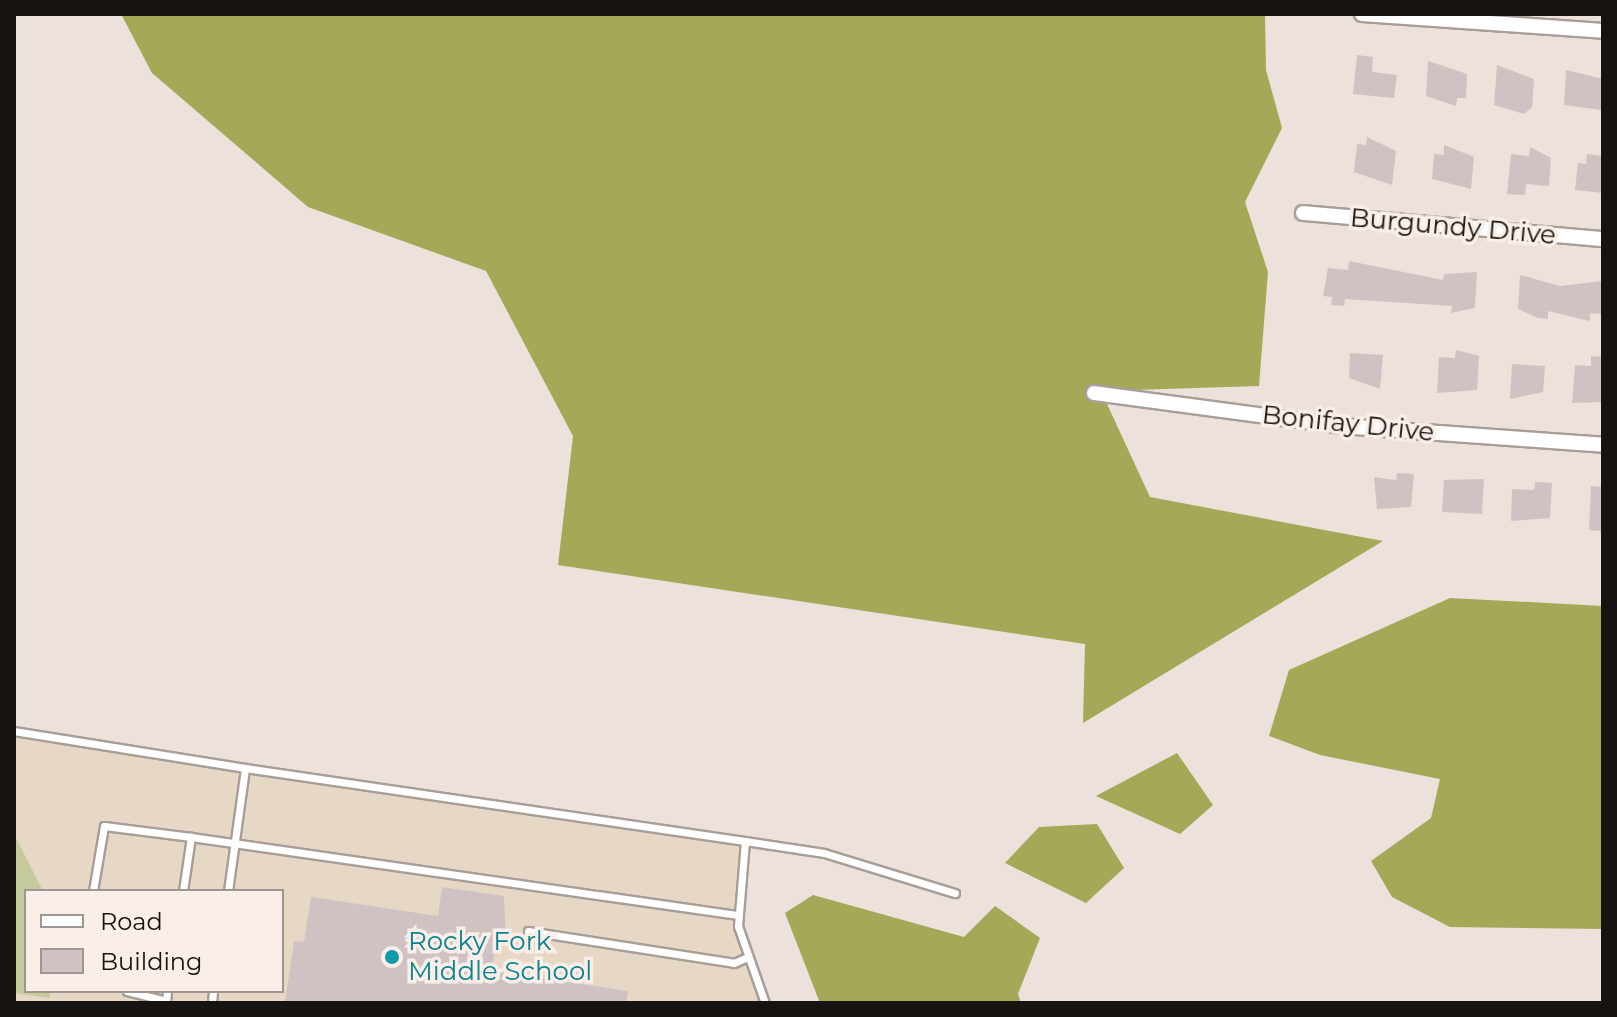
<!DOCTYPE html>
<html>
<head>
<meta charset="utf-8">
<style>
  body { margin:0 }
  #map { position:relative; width:1617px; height:1017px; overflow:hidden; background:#ece1db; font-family:Montserrat,sans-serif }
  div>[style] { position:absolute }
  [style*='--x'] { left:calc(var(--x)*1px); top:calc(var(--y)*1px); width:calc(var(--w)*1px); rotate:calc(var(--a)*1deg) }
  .education>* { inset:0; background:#e7d7c5 }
  .green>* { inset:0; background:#c6cb9b }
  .forest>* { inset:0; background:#a3a957 }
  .building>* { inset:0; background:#d0c2c2 }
  .roads { filter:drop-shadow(2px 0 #a89e98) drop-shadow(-2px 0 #a89e98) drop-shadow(0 2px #a89e98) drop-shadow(0 -2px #a89e98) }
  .service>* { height:7px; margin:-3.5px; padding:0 3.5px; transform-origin:3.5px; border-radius:3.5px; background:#fff }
  .minor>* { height:14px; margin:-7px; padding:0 7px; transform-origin:7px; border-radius:7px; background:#fff }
  .dots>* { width:22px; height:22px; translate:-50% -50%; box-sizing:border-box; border:4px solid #f9eee8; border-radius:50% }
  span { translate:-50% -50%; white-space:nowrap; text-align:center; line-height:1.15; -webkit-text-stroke:7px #f9eee8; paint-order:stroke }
  .street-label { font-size:26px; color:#161310 }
  .culture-label { font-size:26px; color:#0d838f }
  .left { translate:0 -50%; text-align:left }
  .frame { position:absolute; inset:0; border:16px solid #161310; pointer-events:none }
  .legend { position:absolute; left:24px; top:889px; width:260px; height:104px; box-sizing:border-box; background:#f9eee8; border:2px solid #9e9692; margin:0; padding:10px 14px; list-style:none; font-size:24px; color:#161310 }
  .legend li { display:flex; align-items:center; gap:16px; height:40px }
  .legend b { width:40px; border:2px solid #9e9692 }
</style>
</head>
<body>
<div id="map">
  <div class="education">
    <div style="clip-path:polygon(evenodd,14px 733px,745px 841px,738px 915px,745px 958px,765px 1003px,14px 1003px,14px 733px,26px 891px,282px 891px,282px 991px,26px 991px,26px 891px)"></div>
  </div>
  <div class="green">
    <div style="clip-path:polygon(14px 834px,43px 891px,26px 891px,26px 991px,50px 991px,50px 998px,14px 993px)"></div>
  </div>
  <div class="forest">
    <div style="clip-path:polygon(121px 14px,1265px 14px,1266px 70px,1282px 128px,1245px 202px,1268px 272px,1259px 386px,1101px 391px,1150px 497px,1383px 541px,1083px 723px,1085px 644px,558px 565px,573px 436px,486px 271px,308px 207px,152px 73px)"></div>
    <div style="clip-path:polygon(1450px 598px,1603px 606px,1603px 929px,1450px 927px,1392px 897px,1371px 861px,1431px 818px,1440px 779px,1320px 755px,1269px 736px,1289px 670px)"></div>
    <div style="clip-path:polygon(1177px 753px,1213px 805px,1180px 834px,1096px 796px)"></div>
    <div style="clip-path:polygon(1097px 824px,1124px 868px,1086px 903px,1005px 863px,1039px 827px)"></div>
    <div style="clip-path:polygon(813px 895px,964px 937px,995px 906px,1040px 938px,1018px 994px,1021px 1003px,820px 1003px,785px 913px)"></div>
  </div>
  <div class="building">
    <div style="clip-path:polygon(1357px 55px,1373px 57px,1372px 72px,1397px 75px,1394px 98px,1353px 94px)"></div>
    <div style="clip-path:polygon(1428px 61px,1467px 74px,1466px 98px,1457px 98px,1456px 106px,1426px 96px)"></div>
    <div style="clip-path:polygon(1497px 65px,1534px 79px,1532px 107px,1524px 114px,1494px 105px)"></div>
    <div style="clip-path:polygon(1566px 70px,1603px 79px,1601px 110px,1564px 105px)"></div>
    <div style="clip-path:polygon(1367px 137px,1396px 151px,1392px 185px,1354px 172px,1357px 144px,1366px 145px)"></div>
    <div style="clip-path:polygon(1444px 145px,1474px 157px,1471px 189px,1432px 179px,1434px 154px,1444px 155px)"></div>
    <div style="clip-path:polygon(1530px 147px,1551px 158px,1549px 186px,1526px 184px,1525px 195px,1507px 194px,1511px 154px,1529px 156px)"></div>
    <div style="clip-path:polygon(1587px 154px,1602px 156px,1603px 193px,1575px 190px,1578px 163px,1586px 164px)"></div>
    <div style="clip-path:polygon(1349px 261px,1443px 280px,1444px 274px,1477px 272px,1475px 308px,1451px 313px,1452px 306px,1345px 299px,1344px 306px,1331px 305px,1332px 297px,1323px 296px,1328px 268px,1348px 270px)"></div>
    <div style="clip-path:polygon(1520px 275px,1560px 286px,1603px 281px,1603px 314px,1590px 313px,1590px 321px,1548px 311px,1548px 319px,1538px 318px,1518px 309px)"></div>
    <div style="clip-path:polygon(1456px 350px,1479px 356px,1477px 390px,1437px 393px,1439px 357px,1455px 358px)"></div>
    <div style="clip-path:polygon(1350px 353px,1383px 355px,1380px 389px,1349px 378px)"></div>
    <div style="clip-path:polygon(1591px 356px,1603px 357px,1603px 402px,1572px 403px,1575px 365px,1591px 366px)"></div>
    <div style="clip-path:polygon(1512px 364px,1545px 366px,1543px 392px,1510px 399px)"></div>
    <div style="clip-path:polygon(1397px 473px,1414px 474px,1411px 507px,1377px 509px,1374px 477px,1396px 480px)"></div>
    <div style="clip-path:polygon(1484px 479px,1482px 514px,1442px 512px,1444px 480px)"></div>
    <div style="clip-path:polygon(1535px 482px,1552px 483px,1550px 518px,1511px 521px,1512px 489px,1534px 490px)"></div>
    <div style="clip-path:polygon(1591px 486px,1603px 487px,1603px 531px,1589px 530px)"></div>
    <div style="clip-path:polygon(442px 887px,504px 896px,506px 944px,496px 942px,492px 971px,628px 991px,626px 1003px,285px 1003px,294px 941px,304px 942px,311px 897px,438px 916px)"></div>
  </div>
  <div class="roads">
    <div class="service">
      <div style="--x:14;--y:731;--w:234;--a:9.1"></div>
      <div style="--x:745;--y:841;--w:80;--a:8.6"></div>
      <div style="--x:824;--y:853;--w:137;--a:17"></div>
      <div style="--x:93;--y:891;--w:66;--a:-80.4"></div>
      <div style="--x:104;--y:826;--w:88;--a:7.2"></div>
      <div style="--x:183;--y:891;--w:55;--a:-81.6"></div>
      <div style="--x:191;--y:837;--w:553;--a:8.12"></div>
      <div style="--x:228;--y:891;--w:124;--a:-82.1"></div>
      <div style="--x:245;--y:768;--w:505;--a:8.31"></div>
      <div style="--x:745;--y:841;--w:85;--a:94.7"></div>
      <div style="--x:738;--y:926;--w:82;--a:70.7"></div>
      <div style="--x:528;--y:931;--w:208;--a:8.8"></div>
      <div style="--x:734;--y:963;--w:12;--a:-24"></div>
      <div style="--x:127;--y:991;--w:40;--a:14.4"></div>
      <div style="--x:166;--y:1003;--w:12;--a:-85"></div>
      <div style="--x:212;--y:1003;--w:12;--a:-85"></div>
    </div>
    <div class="minor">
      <div style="--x:1362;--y:14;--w:242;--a:4"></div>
      <div style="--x:1303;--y:213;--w:301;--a:5"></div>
      <div style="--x:1094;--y:393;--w:249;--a:7.6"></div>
      <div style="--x:1341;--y:426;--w:263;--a:4.1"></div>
    </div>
  </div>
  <div class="dots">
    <div style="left:392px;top:957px;background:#0f9aa8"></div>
  </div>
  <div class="street-label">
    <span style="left:1453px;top:227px;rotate:5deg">Burgundy Drive</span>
    <span style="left:1348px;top:424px;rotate:6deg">Bonifay Drive</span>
  </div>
  <div class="culture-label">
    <span class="left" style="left:408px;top:957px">Rocky Fork<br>Middle School</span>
  </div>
  <div class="frame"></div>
  <ul class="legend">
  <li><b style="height:10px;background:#fff"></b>Road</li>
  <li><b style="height:22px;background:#d0c2c2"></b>Building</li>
  </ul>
</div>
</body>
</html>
